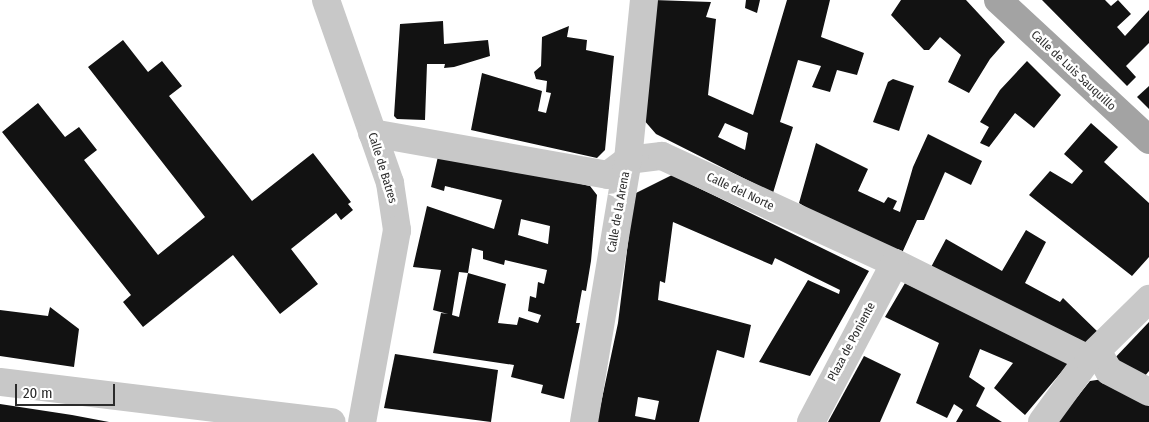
<!DOCTYPE html>
<html>
<head>
<meta charset="utf-8">
<style>
  body { margin:0 }
  #map { position:relative; width:1149px; height:422px; overflow:hidden; background:#fff; font-family:"Fira Sans Condensed",sans-serif }
  div>[style] { position:absolute }
  [style*='--x'] { left:calc(var(--x)*1px); top:calc(var(--y)*1px); width:calc(var(--w)*1px); rotate:calc(var(--a)*1deg) }
  .building>* { inset:0; background:#121212 }
  .street>* { height:28px; margin:-14px; padding:0 14px; transform-origin:14px; border-radius:14px; background:#c8c8c8 }
  .primary>* { height:28px; margin:-14px; padding:0 14px; transform-origin:14px; border-radius:14px; background:#a3a3a3 }
  span { translate:-50% -50%; white-space:nowrap; text-align:center; line-height:1.15; -webkit-text-stroke:5px #fff; paint-order:stroke }
  .street-label { font-size:12px; color:#2b2b2b }
  .scale { position:absolute; left:15px; top:384px; width:100px; height:22px; box-sizing:border-box; border:2px solid #2b2b2b; border-top:0; padding-left:6px; font-size:15px; line-height:18px; white-space:nowrap; color:#2b2b2b; -webkit-text-stroke:4px #fff; paint-order:stroke }
</style>
</head>
<body>
<div id="map">
  <div class="building">
    <div style="clip-path:polygon(evenodd,654px 0,711px 2px,706px 17px,716px 19px,708px 95px,753px 115px,787px 0,830px 0,821px 37px,864px 53px,857px 75px,837px 70px,830px 92px,812px 87px,821px 66px,798px 60px,780px 122px,793px 127px,773px 193px,656px 134px,643px 119px,654px 0,725px 123px,748px 133px,745px 150px,718px 137px,725px 123px)"></div>
    <div style="clip-path:polygon(746px 0,760px 0,757px 13px,745px 8px)"></div>
    <div style="clip-path:polygon(901px 0,966px 0,1005px 42px,990px 59px,969px 93px,948px 82px,961px 55px,940px 37px,929px 50px,924px 50px,891px 15px)"></div>
    <div style="clip-path:polygon(1042px 0,1105px 0,1111px 6px,1118px 0,1131px 14px,1117px 27px,1125px 36px,1149px 10px,1149px 43px,1126px 66px,1136px 77px,1127px 86px)"></div>
    <div style="clip-path:polygon(443px 21px,444px 44px,488px 40px,490px 56px,454px 67px,444px 68px,445px 64px,427px 64px,425px 120px,397px 119px,394px 116px,400px 24px)"></div>
    <div style="clip-path:polygon(569px 26px,567px 37px,587px 40px,586px 50px,614px 56px,605px 150px,597px 158px,471px 130px,482px 73px,542px 91px,538px 111px,546px 113px,551px 93px,546px 92px,547px 81px,536px 79px,534px 72px,541px 66px,542px 37px)"></div>
    <div style="clip-path:polygon(123px 40px,148px 72px,162px 61px,182px 86px,169px 96px,252px 201px,313px 153px,351px 202px,348px 204px,353px 210px,341px 220px,336px 213px,291px 249px,318px 284px,280px 314px,233px 255px,143px 327px,123px 302px,131px 295px,2px 132px,38px 103px,65px 137px,79px 127px,97px 150px,84px 160px,158px 255px,205px 217px,88px 67px)"></div>
    <div style="clip-path:polygon(1027px 61px,1061px 95px,1034px 128px,1015px 113px,989px 147px,980px 143px,989px 127px,980px 122px,1000px 90px)"></div>
    <div style="clip-path:polygon(893px 79px,914px 86px,899px 131px,873px 122px,888px 82px)"></div>
    <div style="clip-path:polygon(1149px 86px,1149px 109px,1137px 97px)"></div>
    <div style="clip-path:polygon(1091px 123px,1118px 147px,1104px 162px,1149px 203px,1149px 257px,1132px 276px,1029px 195px,1050px 171px,1072px 184px,1083px 171px,1064px 154px)"></div>
    <div style="clip-path:polygon(928px 134px,982px 161px,971px 185px,945px 172px,924px 220px,917px 220px,902px 253px,826px 220px,799px 203px,816px 143px,868px 169px,858px 191px,884px 203px,888px 197px,897px 201px,893px 209px,900px 212px,913px 167px)"></div>
    <div style="clip-path:polygon(evenodd,439px 152px,590px 186px,597px 195px,591px 261px,586px 291px,582px 290px,576px 323px,580px 323px,564px 399px,541px 393px,543px 385px,511px 377px,514px 365px,433px 353px,441px 313px,448px 314px,433px 310px,441px 270px,413px 267px,427px 206px,494px 229px,502px 200px,445px 186px,444px 191px,431px 187px,439px 152px,521px 219px,550px 226px,548px 244px,518px 235px,521px 219px,439px 152px,472px 248px,483px 251px,483px 259px,504px 265px,505px 260px,547px 270px,544px 284px,538px 282px,536px 298px,530px 296px,528px 311px,541px 315px,538px 323px,519px 317px,517px 325px,498px 323px,506px 284px,468px 273px,459px 317px,452px 315px,459px 272px,468px 273px,472px 248px)"></div>
    <div style="clip-path:polygon(evenodd,672px 175px,869px 271px,810px 376px,759px 362px,808px 280px,839px 294px,840px 290px,775px 258px,772px 265px,673px 222px,665px 283px,660px 281px,658px 300px,751px 325px,744px 358px,717px 350px,699px 422px,597px 422px,618px 323px,634px 194px,672px 175px,638px 397px,659px 401px,655px 420px,635px 416px,638px 397px)"></div>
    <div style="clip-path:polygon(1026px 230px,1046px 242px,1025px 283px,1060px 302px,1063px 298px,1100px 334px,1084px 351px,930px 269px,946px 239px,1002px 271px)"></div>
    <div style="clip-path:polygon(905px 283px,1069px 363px,1025px 415px,994px 388px,1013px 363px,980px 349px,969px 377px,985px 388px,976px 406px,1002px 422px,956px 422px,963px 410px,954px 404px,947px 418px,916px 403px,939px 343px,885px 317px)"></div>
    <div style="clip-path:polygon(50px 307px,79px 329px,74px 367px,0 356px,0 310px,48px 316px)"></div>
    <div style="clip-path:polygon(1149px 322px,1149px 371px,1144px 377px,1112px 361px)"></div>
    <div style="clip-path:polygon(395px 354px,498px 370px,491px 422px,384px 408px)"></div>
    <div style="clip-path:polygon(864px 356px,901px 374px,880px 422px,828px 422px)"></div>
    <div style="clip-path:polygon(1103px 379px,1149px 404px,1149px 422px,1057px 422px,1090px 381px)"></div>
    <div style="clip-path:polygon(0 404px,72px 415px,109px 422px,0 422px)"></div>
  </div>
  <div class="street">
    <div style="--x:326;--y:0;--w:194;--a:70.7"></div>
    <div style="--x:390;--y:183;--w:48;--a:81.5"></div>
    <div style="--x:397;--y:230;--w:195;--a:100.3"></div>
    <div style="--x:372;--y:133;--w:240;--a:10.1"></div>
    <div style="--x:608;--y:175;--w:25;--a:-37"></div>
    <div style="--x:628;--y:160;--w:34;--a:-7"></div>
    <div style="--x:662;--y:156;--w:256;--a:24.7"></div>
    <div style="--x:895;--y:263;--w:216;--a:26.4"></div>
    <div style="--x:1097;--y:351;--w:23;--a:59"></div>
    <div style="--x:1109;--y:371;--w:45;--a:27.7"></div>
    <div style="--x:0;--y:382;--w:334;--a:6.9"></div>
    <div style="--x:584;--y:422;--w:266;--a:-80.5"></div>
    <div style="--x:628;--y:160;--w:161;--a:-84.3"></div>
    <div style="--x:811;--y:422;--w:180;--a:-62.2"></div>
    <div style="--x:1042;--y:422;--w:78;--a:-53.9"></div>
    <div style="--x:1088;--y:359;--w:86;--a:-44.5"></div>
  </div>
  <div class="primary">
    <div style="--x:998;--y:0;--w:206;--a:42.8"></div>
  </div>
  <div class="street-label">
    <span style="left:1073px;top:71px;rotate:43deg">Calle de Luis Sauquillo</span>
    <span style="left:382px;top:168px;rotate:73deg">Calle de Batres</span>
    <span style="left:740px;top:192px;rotate:25deg">Calle del Norte</span>
    <span style="left:619px;top:212px;rotate:-80deg">Calle de la Arena</span>
    <span style="left:852px;top:342px;rotate:-62deg">Plaza de Poniente</span>
  </div>
  <div class="scale">20 m</div>
</div>
</body>
</html>
